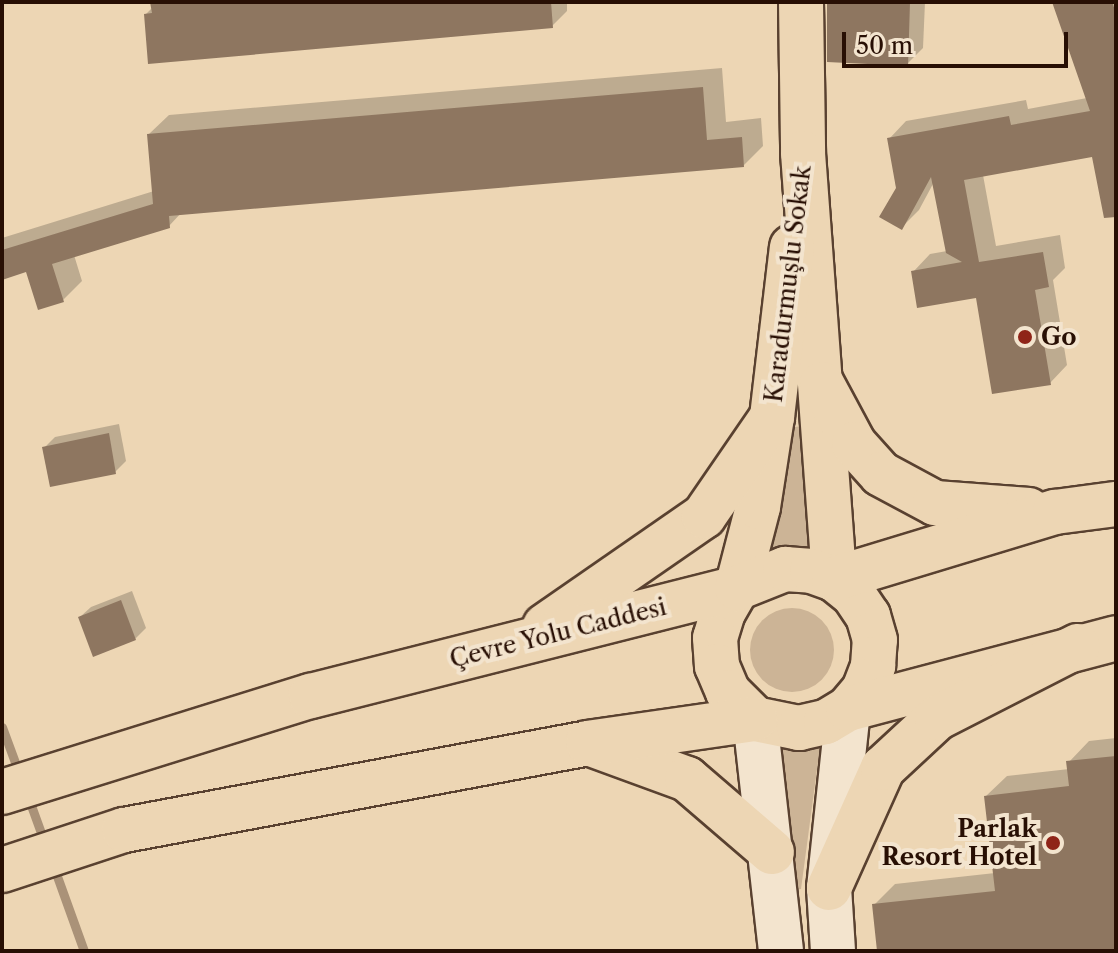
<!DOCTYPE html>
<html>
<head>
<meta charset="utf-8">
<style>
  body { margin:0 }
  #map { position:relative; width:1118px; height:953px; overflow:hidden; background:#edd6b4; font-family:"Libre Caslon Text",serif }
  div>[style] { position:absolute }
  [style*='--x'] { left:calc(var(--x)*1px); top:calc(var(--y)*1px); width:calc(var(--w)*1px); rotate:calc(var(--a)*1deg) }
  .green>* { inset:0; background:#ccb496 }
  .round { border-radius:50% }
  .shadow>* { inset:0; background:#0003 }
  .stream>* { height:9px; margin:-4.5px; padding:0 4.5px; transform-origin:4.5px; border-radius:4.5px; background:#aa9278 }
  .building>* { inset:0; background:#8e7660 }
  .roads { filter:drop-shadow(2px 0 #594130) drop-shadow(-2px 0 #594130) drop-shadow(0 2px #594130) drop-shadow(0 -2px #594130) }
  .minor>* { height:44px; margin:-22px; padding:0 22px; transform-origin:22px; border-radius:22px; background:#f3e4ce }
  .major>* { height:44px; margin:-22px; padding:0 22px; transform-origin:22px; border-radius:22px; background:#edd6b4 }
  .highway>* { height:44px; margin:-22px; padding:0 22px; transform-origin:22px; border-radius:22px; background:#edd6b4 }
  .dots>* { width:22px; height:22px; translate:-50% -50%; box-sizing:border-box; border:4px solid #f3e4ce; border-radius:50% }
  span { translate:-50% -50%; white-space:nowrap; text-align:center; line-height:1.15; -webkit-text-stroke:8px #f3e4ce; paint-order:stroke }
  .street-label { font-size:24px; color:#280f04 }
  .poi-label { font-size:24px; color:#280f04; font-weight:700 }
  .left { translate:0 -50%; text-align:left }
  .right { translate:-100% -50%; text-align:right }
  .frame { position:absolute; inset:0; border:4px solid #280f04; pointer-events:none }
  .scale { position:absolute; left:842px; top:32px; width:226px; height:36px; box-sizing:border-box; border:4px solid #280f04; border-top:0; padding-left:10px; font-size:24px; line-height:28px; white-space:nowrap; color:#280f04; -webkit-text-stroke:6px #f3e4ce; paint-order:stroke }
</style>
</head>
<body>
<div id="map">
  <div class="green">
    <div style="clip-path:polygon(803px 426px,818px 553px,759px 559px,786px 428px)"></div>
    <div class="round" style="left:750px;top:608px;width:84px;height:84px"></div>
    <div style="clip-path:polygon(822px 732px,801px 889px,794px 890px,769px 739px)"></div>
  </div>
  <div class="shadow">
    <div style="clip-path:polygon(152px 2px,567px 2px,567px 11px,552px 26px,146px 14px,153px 7px)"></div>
    <div style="clip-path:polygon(830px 2px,925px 2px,923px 48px,907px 64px)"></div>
    <div style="clip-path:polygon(1054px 2px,1116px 2px,1116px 209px,1094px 155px,983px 175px,996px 246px,1060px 235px,1065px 268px,1053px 280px,1067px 365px,1050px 383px,977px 296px,913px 272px,930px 254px,947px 251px,934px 182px,919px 210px,902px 227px,889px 139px,906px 121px,1026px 100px,1028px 109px,1087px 98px)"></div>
    <div style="clip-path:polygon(722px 68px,726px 122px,761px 118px,763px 146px,744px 165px,182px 212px,169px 226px,74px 255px,82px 281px,63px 300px,27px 270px,2px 278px,2px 238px,154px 191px,149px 134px,169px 115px)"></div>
    <div style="clip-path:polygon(119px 424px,126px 461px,115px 472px,44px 448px,55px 437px)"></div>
    <div style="clip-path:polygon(132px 591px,146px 628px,135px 639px,80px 617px,91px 607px)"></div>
    <div style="clip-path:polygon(1116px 738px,1116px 951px,879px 951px,874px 905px,895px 884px,995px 873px,986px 796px,1007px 776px,1069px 769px,1069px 762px,1089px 741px)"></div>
  </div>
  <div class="stream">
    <div style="--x:2;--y:727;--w:52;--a:69.8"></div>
    <div style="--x:28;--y:797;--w:50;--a:70.1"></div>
    <div style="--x:53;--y:865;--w:91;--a:70.2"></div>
  </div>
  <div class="building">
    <div style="clip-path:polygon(150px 2px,551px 2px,553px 28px,148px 64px,144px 14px,152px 13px)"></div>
    <div style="clip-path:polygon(827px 2px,910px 2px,908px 66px,827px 62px)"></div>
    <div style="clip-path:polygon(1052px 2px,1112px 2px,1116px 13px,1116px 217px,1104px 218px,1092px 157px,964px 180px,979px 262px,1043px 252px,1049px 287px,1035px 290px,1051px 385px,992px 394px,976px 298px,917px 308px,911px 271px,962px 262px,946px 253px,931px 177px,902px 230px,879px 217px,896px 188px,887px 138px,1009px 116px,1011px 125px,1090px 111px)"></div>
    <div style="clip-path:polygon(703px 87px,707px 140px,742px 137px,744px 167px,169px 216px,170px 228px,52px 264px,64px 302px,38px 310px,26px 272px,2px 280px,2px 250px,153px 204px,147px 134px)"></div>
    <div style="clip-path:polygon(109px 433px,116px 474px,50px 487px,42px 447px)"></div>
    <div style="clip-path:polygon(121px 600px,136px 640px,93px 657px,78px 617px)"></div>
    <div style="clip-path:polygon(1116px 756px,1116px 951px,877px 951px,872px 904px,995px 891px,984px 796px,1069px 786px,1066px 761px)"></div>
  </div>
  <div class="roads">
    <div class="minor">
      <div style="--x:755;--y:719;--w:233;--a:83.6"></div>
      <div style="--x:833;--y:951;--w:63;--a:-93.6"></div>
      <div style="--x:829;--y:888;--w:180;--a:-83.9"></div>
    </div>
    <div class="major">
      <div style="--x:801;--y:2;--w:151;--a:89.2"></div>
      <div style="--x:803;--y:153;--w:427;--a:85.8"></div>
      <div style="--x:737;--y:588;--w:84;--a:-75.5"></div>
      <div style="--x:758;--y:507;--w:91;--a:-81.2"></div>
      <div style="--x:772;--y:417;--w:171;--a:-83.3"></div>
    </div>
    <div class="highway">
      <div style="--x:822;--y:384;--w:68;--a:61.9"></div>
      <div style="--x:854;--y:444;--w:40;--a:48"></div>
      <div style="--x:881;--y:474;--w:61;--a:28.2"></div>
      <div style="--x:935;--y:503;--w:94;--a:4.3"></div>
      <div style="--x:737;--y:588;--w:28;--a:120"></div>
      <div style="--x:723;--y:612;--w:27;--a:107"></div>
      <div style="--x:715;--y:638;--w:28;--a:86"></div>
      <div style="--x:717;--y:666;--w:28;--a:67"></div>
      <div style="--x:728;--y:692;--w:38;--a:45"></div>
      <div style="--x:755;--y:719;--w:45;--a:11.6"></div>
      <div style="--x:799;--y:728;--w:28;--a:-13"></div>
      <div style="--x:826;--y:722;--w:26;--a:-31"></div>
      <div style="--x:848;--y:709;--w:25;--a:-50"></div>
      <div style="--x:864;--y:690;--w:26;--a:-69"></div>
      <div style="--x:873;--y:666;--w:26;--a:-86"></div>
      <div style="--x:875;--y:640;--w:25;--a:-106"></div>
      <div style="--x:868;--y:616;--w:25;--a:-124"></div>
      <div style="--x:854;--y:595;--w:26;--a:-141"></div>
      <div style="--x:545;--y:626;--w:193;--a:-34.7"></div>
      <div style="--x:704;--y:516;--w:120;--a:-55.5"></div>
      <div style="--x:848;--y:709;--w:277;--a:-14.8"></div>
      <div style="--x:594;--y:745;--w:99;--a:20.1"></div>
      <div style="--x:687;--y:779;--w:112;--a:40.7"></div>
      <div style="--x:2;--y:792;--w:324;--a:-17.3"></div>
      <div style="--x:311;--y:696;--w:439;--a:-14.2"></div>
      <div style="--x:737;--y:588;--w:52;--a:-21.6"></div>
      <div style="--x:785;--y:569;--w:27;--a:4"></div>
      <div style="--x:812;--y:571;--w:23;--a:20"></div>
      <div style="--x:834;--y:579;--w:231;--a:-16.9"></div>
      <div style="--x:1055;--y:512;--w:62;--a:-7.5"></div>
      <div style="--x:2;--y:870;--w:128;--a:-18.2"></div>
      <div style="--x:124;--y:830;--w:472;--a:-10.6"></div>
      <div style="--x:588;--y:743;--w:169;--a:-8.2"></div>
      <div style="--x:829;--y:888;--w:132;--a:-65.8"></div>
      <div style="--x:883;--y:768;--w:74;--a:-42.8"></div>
      <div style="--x:937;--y:718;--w:158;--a:-27.1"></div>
    </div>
  </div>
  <div class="dots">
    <div style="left:1025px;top:337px;background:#8f2418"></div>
    <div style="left:1053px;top:843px;background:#8f2418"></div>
  </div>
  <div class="street-label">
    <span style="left:788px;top:284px;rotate:-83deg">Karadurmuşlu Sokak</span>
    <span style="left:558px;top:633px;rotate:-14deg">Çevre Yolu Caddesi</span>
  </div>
  <div class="poi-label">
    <span class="left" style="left:1041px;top:337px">Go</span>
    <span class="right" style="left:1037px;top:843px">Parlak<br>Resort Hotel</span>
  </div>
  <div class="frame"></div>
  <div class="scale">50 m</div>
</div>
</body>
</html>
